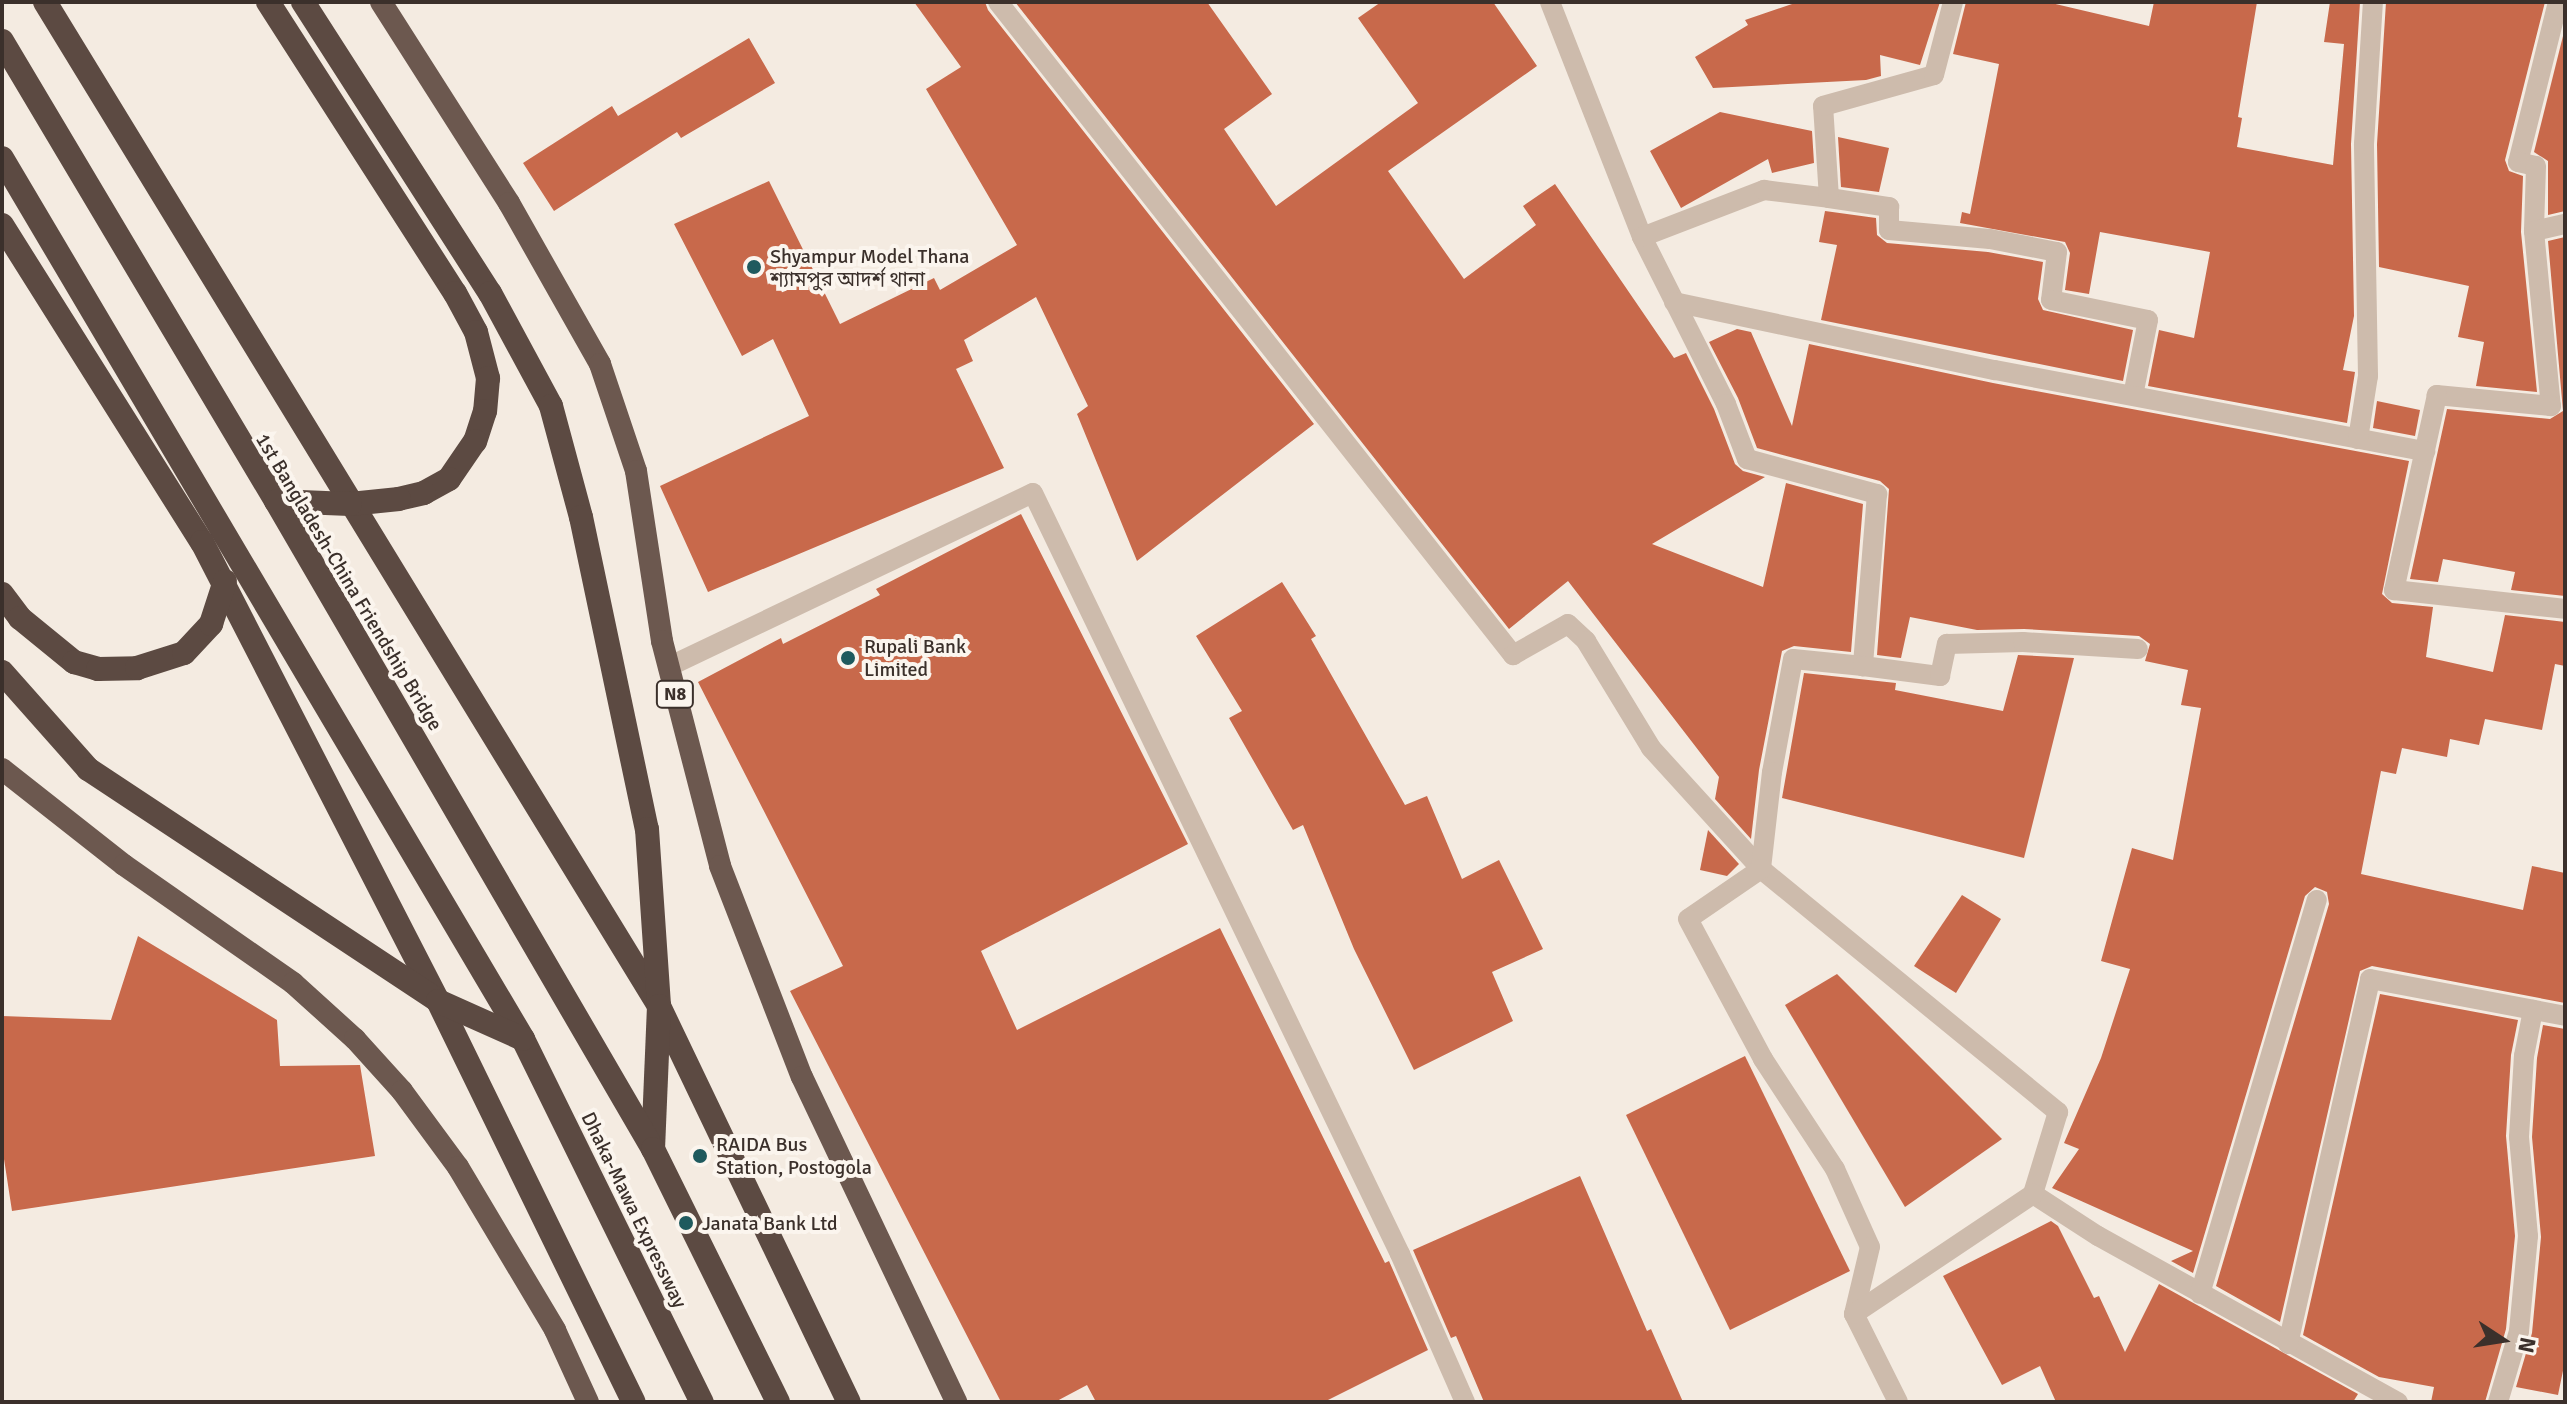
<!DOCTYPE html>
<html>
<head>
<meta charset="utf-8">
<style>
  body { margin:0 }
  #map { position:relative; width:2567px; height:1404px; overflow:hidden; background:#f4ebe1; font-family:Signika,"Noto Sans Bengali",sans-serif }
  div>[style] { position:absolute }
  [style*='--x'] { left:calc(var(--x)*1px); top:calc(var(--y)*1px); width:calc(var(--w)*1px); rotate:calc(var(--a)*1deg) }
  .building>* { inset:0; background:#c8694b }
  .minor>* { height:20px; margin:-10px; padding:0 10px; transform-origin:10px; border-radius:10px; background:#cdbbac }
  .trunk>* { height:22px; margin:-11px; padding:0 11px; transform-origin:11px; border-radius:11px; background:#6c584f }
  .motorway>* { height:24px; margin:-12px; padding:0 12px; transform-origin:12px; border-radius:12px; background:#5c4a42 }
  .dots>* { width:22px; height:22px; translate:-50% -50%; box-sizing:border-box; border:4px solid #fbf5ee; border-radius:50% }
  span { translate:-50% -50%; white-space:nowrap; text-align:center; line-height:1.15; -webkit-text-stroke:8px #fbf5ee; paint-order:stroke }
  .shield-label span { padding:2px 6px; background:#fbf5ee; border:2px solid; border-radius:6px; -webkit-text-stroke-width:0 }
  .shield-label { font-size:18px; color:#3b302b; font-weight:700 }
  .poi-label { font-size:20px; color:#3b302b }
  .left { translate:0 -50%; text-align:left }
  .street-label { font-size:20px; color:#3b302b }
  .frame { position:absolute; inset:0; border:4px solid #3b302b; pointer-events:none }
  .north { position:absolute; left:2463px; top:1300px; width:80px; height:80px; -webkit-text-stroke:6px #fbf5ee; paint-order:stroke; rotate:102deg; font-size:22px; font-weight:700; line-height:32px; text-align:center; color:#3b302b }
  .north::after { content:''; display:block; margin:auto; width:28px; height:36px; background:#3b302b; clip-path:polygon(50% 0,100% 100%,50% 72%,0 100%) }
</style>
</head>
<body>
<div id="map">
  <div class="building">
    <div style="clip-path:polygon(914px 2px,985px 2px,988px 10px,1314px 424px,1137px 561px,1077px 414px,1088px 406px,1036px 297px,964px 340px,973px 361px,956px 369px,1004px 468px,708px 592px,660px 486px,809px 416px,773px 339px,742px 356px,674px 224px,769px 181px,840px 324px,934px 278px,940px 290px,1017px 245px,926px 89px,961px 67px)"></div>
    <div style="clip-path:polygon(1015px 2px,1207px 2px,1272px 94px,1224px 129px,1276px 206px,1418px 103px,1358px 18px,1381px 2px,1493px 2px,1537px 66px,1388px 171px,1464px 279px,1536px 225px,1523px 206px,1555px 184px,1674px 358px,1686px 353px,1714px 409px,1735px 464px,1743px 471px,1765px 477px,1652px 544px,1763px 587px,1786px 483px,1863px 504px,1851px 652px,1794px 646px,1782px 651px,1759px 770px,1751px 839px,1715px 799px,1719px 777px,1568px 581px,1509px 629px)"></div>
    <div style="clip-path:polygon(1798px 2px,1940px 2px,1920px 65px,1880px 55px,1881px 76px,1866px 80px,1713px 88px,1695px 57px,1748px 25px,1745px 20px)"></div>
    <div style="clip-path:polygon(1966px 2px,2047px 2px,2149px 26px,2154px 2px,2257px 2px,2238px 117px,2242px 118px,2237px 147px,2333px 165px,2344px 44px,2324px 42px,2330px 2px,2360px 2px,2351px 144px,2354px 316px,2343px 370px,2355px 372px,2347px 423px,2148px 386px,2159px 330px,2194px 338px,2210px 252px,2100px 232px,2089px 294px,2065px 290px,2070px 253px,2065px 242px,1960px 223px,1962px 212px,1970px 214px,1999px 64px,1953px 54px)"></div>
    <div style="clip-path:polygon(2386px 2px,2545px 2px,2505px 160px,2509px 171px,2523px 176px,2521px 232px,2537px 392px,2476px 386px,2484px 342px,2458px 337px,2469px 286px,2379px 267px,2377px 144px)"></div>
    <div style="clip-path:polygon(2565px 28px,2565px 211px,2548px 215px,2548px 161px,2534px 152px)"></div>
    <div style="clip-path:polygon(749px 38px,775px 83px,681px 138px,677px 132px,554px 211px,523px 163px,612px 106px,618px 116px)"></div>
    <div style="clip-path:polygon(1720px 112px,1812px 131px,1814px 163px,1772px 173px,1768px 159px,1681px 208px,1650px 151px)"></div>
    <div style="clip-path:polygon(1838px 137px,1889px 148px,1879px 192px,1841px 187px)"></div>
    <div style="clip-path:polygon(1825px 211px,1876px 218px,1877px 235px,1887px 243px,1988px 252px,2043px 262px,2038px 299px,2043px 310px,2133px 330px,2123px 381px,1821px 320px,1837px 245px,1819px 242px)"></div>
    <div style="clip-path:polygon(2565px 237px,2565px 596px,2511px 590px,2515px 572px,2443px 559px,2438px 582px,2410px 579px,2447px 409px,2550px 419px,2563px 411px,2548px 241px)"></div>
    <div style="clip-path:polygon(1737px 329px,1751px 332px,1792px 426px,1809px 344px,1993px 383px,2409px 461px,2382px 594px,2392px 603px,2433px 607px,2426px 657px,2493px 672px,2505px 615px,2565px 622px,2565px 666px,2555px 664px,2542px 730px,2485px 719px,2479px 745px,2450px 739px,2447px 757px,2402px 748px,2396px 774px,2381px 771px,2361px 874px,2523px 910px,2532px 866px,2565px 873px,2565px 1003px,2372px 966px,2360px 971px,2280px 1322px,2216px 1286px,2329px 904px,2327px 892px,2315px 887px,2305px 896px,2193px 1273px,2171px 1261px,2193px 1251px,2052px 1188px,2079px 1149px,2064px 1143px,2101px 1058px,2130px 969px,2101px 961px,2132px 848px,2173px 860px,2201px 708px,2181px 705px,2188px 670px,2145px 661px,2150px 644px,2139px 636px,2024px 629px,1977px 630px,1910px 617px,1901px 658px,1877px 655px,1889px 489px,1880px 481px,1757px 448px,1738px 398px,1709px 342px)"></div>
    <div style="clip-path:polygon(2377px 401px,2420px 410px,2415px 436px,2373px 428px)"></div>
    <div style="clip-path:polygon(1021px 514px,1188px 844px,981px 951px,1017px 1030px,1220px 928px,1385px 1263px,1389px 1261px,1428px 1350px,1324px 1402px,1096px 1402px,1087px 1385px,1055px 1402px,1001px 1402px,790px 991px,843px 966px,698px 682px,781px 638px,783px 644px,880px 595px,876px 589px)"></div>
    <div style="clip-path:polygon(1282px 582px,1316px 636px,1311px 639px,1405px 805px,1427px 796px,1462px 879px,1499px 860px,1543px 949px,1492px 972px,1513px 1021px,1414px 1070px,1354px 949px,1303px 825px,1293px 830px,1229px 718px,1242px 711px,1196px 636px)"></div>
    <div style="clip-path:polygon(2018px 655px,2074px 658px,2024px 858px,1782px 798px,1804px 673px,1896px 683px,1895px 690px,2003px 711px)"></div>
    <div style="clip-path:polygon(1708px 830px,1739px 864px,1727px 876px,1700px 870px)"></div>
    <div style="clip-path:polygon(1962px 895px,2001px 919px,1956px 993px,1914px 966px)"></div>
    <div style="clip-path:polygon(138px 936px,277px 1020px,280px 1066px,360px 1065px,375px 1156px,12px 1211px,2px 1146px,2px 1016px,111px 1020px)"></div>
    <div style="clip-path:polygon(1837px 974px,2002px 1139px,1905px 1207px,1785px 1005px)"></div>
    <div style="clip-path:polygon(2380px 994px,2518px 1020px,2511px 1055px,2506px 1136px,2515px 1236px,2506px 1329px,2485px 1402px,2431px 1402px,2434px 1387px,2379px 1377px,2303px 1335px)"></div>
    <div style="clip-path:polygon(2543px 1025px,2565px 1029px,2565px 1361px,2558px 1395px,2516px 1387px,2532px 1333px,2541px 1237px,2532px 1137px,2537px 1058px)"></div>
    <div style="clip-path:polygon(1745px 1056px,1850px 1271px,1730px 1330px,1626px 1115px)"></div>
    <div style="clip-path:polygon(1580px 1176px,1647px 1331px,1651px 1329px,1683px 1402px,1484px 1402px,1456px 1336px,1451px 1338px,1413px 1250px)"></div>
    <div style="clip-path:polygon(2051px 1221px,2058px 1226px,2094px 1298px,2099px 1296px,2125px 1352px,2159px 1284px,2358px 1394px,2353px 1402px,2056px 1402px,2040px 1366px,2002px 1385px,1943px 1276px)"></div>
  </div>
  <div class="minor">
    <div style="--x:998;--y:2;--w:832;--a:51.74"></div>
    <div style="--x:1513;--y:655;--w:63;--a:-29.4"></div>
    <div style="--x:1568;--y:624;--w:25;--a:43"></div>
    <div style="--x:1586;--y:641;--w:125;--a:58.7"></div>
    <div style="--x:1651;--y:748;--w:164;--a:47.7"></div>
    <div style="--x:1761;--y:869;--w:384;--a:39.3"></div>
    <div style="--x:2058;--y:1112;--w:86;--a:107"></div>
    <div style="--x:2033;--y:1194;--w:77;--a:32.9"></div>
    <div style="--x:2098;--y:1236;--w:343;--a:29"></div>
    <div style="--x:1550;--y:2;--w:252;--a:68.6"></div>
    <div style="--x:1642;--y:237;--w:187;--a:63.3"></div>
    <div style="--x:1726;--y:404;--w:59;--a:69.1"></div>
    <div style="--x:1747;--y:459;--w:135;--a:15.1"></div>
    <div style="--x:1877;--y:494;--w:173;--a:94.7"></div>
    <div style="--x:1863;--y:666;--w:70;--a:-174.3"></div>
    <div style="--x:1793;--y:659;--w:115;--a:100.5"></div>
    <div style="--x:1772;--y:772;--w:98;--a:96.5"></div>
    <div style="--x:1761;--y:869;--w:88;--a:145.6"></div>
    <div style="--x:1688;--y:919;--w:159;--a:61.8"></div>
    <div style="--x:1763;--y:1059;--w:131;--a:56.8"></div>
    <div style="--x:1835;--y:1169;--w:85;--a:65.8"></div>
    <div style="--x:1870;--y:1247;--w:69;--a:103.4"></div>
    <div style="--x:1854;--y:1314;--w:98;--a:63.4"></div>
    <div style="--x:2558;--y:2;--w:165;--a:104"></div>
    <div style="--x:2518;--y:162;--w:18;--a:13"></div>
    <div style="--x:2536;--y:166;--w:65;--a:91.8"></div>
    <div style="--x:2534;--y:231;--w:176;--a:84.5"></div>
    <div style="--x:2551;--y:406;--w:115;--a:-174.5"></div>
    <div style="--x:2437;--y:395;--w:200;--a:102.4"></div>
    <div style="--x:2394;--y:590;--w:172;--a:6.3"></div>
    <div style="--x:1829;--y:198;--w:61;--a:8.5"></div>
    <div style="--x:1889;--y:207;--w:23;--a:90"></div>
    <div style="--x:1889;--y:230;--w:101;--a:5.1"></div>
    <div style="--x:1990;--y:239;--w:68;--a:11"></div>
    <div style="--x:2057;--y:252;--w:48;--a:97.1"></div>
    <div style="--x:2051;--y:300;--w:99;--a:11.7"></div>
    <div style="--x:2148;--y:320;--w:77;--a:101.2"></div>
    <div style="--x:2534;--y:231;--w:32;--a:-13"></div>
    <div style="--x:1642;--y:237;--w:131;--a:-21.1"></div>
    <div style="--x:1764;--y:190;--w:65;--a:7"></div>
    <div style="--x:1829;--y:198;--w:92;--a:-93.7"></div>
    <div style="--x:1823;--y:106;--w:115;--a:-15.6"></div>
    <div style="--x:1934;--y:75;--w:75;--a:-75.4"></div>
    <div style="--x:1674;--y:302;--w:328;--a:12"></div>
    <div style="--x:1995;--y:370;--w:438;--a:10.7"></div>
    <div style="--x:2358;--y:439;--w:64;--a:-81"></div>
    <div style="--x:2368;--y:376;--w:232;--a:-91"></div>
    <div style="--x:2364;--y:144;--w:142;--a:-86.4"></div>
    <div style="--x:1863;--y:666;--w:78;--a:7.4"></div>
    <div style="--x:1940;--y:676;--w:33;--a:-78"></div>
    <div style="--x:1947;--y:644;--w:76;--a:-1.5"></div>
    <div style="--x:2023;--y:642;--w:115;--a:3.5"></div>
    <div style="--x:668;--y:667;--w:404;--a:-25.5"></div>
    <div style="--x:1033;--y:493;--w:845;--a:64.25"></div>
    <div style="--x:1400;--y:1254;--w:162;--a:66.3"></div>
    <div style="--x:2200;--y:1294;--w:411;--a:-73.5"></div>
    <div style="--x:1854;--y:1314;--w:216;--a:-33.8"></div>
    <div style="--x:2288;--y:1344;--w:374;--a:-77.3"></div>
    <div style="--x:2370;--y:979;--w:198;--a:10.7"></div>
    <div style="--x:2498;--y:1402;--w:74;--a:-73.5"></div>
    <div style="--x:2519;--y:1331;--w:95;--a:-84.6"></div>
    <div style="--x:2528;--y:1236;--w:99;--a:-95.2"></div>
    <div style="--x:2519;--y:1137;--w:81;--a:-86.5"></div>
    <div style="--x:2524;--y:1056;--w:47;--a:-78.9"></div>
  </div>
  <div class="trunk">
    <div style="--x:381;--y:2;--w:238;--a:57.5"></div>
    <div style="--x:509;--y:203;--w:185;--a:60.5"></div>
    <div style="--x:600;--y:364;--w:113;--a:71.4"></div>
    <div style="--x:636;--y:471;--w:172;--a:81.3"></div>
    <div style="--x:662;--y:641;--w:232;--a:75.5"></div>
    <div style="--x:720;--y:866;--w:226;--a:68.8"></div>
    <div style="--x:802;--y:1077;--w:360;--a:64.6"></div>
    <div style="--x:2;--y:769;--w:155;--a:38.2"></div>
    <div style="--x:124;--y:865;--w:206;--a:34.9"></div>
    <div style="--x:293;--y:983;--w:84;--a:42.1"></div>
    <div style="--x:355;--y:1039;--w:70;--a:47.9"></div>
    <div style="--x:402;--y:1091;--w:94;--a:53.6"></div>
    <div style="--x:458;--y:1167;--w:190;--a:59.2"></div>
    <div style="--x:555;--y:1330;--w:79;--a:65.4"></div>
  </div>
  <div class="motorway">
    <div style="--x:45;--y:2;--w:1177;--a:58.55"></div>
    <div style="--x:659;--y:1006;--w:439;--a:64.4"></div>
    <div style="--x:268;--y:2;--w:346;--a:57.3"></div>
    <div style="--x:455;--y:293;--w:44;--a:61.7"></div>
    <div style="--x:476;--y:332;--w:48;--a:75.4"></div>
    <div style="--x:488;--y:378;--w:33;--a:95"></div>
    <div style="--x:485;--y:411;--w:32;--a:108"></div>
    <div style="--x:475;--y:441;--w:46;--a:124.4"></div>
    <div style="--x:449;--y:479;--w:29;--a:151"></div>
    <div style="--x:424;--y:493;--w:26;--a:167"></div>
    <div style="--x:399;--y:499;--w:49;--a:174.2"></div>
    <div style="--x:350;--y:504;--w:74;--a:-177.7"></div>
    <div style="--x:303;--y:2;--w:346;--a:57.3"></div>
    <div style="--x:490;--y:293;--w:128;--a:61.6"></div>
    <div style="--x:551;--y:406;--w:115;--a:74.9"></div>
    <div style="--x:581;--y:517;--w:319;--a:78.1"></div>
    <div style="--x:647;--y:829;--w:177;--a:86.1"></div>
    <div style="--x:659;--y:1006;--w:143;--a:92.4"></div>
    <div style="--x:2;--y:41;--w:535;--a:59.22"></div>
    <div style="--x:276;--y:501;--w:750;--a:59.81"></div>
    <div style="--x:653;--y:1149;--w:282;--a:63.7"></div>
    <div style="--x:2;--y:158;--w:1024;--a:59.4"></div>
    <div style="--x:523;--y:1039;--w:405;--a:63.8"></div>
    <div style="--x:2;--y:225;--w:375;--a:57.8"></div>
    <div style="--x:202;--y:542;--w:516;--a:62.79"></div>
    <div style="--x:438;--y:1001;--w:446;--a:64"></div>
    <div style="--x:2;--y:594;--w:30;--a:53"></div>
    <div style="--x:20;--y:618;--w:70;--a:39.2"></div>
    <div style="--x:74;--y:662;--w:25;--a:16"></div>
    <div style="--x:98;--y:669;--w:39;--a:-1"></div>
    <div style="--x:137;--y:668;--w:49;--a:-17.7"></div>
    <div style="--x:184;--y:653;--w:40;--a:-47"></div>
    <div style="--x:211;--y:624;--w:45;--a:-72"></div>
    <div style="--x:2;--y:672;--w:130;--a:48.4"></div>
    <div style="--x:88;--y:769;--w:420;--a:33.5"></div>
    <div style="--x:438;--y:1001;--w:93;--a:24.1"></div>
  </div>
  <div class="dots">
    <div style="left:754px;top:267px;background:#1f5a5e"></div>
    <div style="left:848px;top:658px;background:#1f5a5e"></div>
    <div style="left:700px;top:1156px;background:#1f5a5e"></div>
    <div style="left:686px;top:1223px;background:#1f5a5e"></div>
  </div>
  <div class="shield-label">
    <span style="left:675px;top:694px">N8</span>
  </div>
  <div class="poi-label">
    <span class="left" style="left:770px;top:268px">Shyampur Model Thana<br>শ্যামপুর আদর্শ থানা</span>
    <span class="left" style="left:864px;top:658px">Rupali Bank<br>Limited</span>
    <span class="left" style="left:716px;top:1156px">RAIDA Bus<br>Station, Postogola</span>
    <span class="left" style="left:702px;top:1223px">Janata Bank Ltd</span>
  </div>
  <div class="street-label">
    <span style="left:349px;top:582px;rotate:59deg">1st Bangladesh-China Friendship Bridge</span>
    <span style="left:634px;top:1210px;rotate:64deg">Dhaka-Mawa Expressway</span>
  </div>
  <div class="frame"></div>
  <div class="north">N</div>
</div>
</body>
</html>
